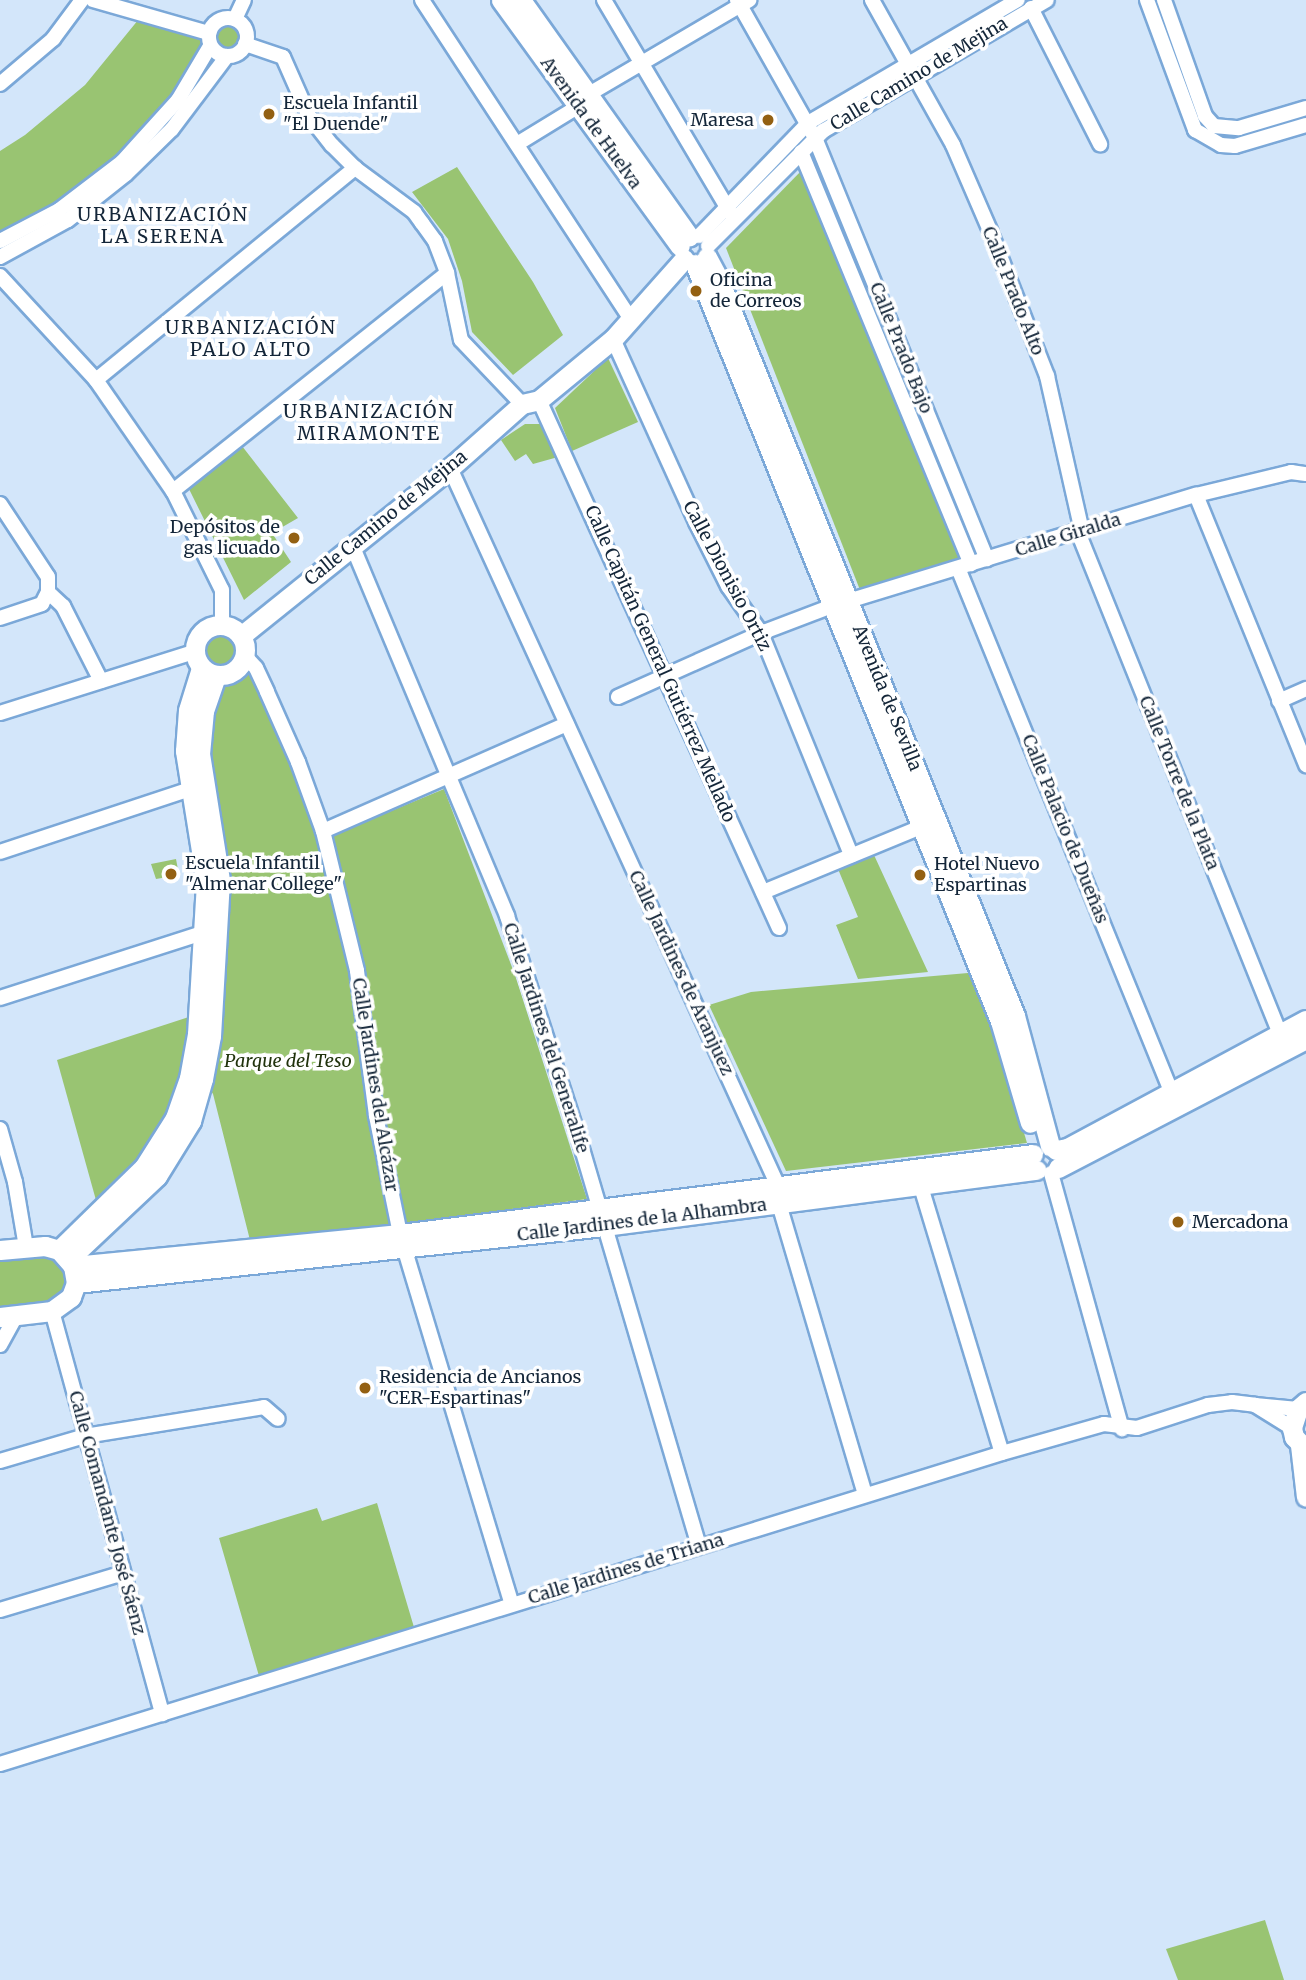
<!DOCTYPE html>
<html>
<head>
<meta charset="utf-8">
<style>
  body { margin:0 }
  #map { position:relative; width:1306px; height:1980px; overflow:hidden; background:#d3e6fa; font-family:Merriweather,serif }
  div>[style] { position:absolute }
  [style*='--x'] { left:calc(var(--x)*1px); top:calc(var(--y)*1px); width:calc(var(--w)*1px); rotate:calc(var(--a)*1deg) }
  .green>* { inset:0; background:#99c472 }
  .round { border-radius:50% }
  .roads { filter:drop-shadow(2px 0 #7ba8d8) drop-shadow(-2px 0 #7ba8d8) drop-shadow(0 2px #7ba8d8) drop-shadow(0 -2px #7ba8d8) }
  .street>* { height:14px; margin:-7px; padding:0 7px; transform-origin:7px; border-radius:7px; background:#fff }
  .street>.ring { margin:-7px; padding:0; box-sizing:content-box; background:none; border:14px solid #fff; border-radius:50% }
  .secondary>* { height:19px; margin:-9.5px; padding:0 9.5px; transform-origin:9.5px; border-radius:9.5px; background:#fff }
  .secondary>.ring { margin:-9.5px; padding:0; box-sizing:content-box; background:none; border:19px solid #fff; border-radius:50% }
  .dots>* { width:19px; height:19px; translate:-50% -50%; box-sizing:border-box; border:4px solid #fff; border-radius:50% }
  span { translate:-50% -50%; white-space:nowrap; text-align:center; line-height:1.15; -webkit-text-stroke:7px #fff; paint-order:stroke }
  .street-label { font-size:18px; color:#142639 }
  .poi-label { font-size:18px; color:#142639 }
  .left { translate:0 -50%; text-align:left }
  .right { translate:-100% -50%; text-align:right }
  .park-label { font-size:18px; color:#21330d; font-style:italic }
  .neighbourhood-label { font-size:19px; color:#142639; letter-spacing:2px }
</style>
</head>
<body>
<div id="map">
  <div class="green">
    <div style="clip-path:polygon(143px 14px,209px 39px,198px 68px,122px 162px,0 241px,0 151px,25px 135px,85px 85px)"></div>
    <div class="round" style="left:212px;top:22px;width:30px;height:30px"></div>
    <div style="clip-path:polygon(457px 167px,533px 282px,563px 335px,513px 375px,472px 332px,462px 281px,448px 239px,412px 192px)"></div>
    <div style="clip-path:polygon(803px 169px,962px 559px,860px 590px,726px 248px)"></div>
    <div style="clip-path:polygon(608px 358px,638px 422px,572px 451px,555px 408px)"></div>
    <div style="clip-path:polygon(525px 424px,540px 424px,558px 457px,533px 464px,526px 454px,515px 461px,501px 440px)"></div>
    <div style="clip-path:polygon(242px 446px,298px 518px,272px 533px,291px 562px,244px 600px,189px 489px)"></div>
    <div class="round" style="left:198px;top:629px;width:42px;height:42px"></div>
    <div style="clip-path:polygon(245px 656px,298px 762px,342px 903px,400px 1234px,252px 1248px,213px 1094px,203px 1079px,200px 754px,225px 675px,234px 672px)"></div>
    <div style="clip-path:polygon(444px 789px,515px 975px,587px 1199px,407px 1223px,392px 1163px,364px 965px,331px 836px)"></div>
    <div style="clip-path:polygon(874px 855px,928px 972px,858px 979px,836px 925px,858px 917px,838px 869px)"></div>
    <div style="clip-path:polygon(176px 859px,179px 875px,156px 879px,151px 864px)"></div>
    <div style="clip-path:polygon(968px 973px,993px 1027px,1027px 1143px,786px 1171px,709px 1005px,751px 992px)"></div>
    <div style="clip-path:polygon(198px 1014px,175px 1118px,99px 1211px,57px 1060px)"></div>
    <div style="clip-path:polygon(0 1250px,69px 1259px,71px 1297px,0 1317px)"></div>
    <div style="clip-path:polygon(377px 1503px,416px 1634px,261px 1683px,219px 1538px,317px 1508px,322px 1521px)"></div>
    <div style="clip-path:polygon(1265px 1920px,1284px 1980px,1178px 1980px,1166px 1949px)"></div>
  </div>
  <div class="roads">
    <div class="street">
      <div style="--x:93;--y:0;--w:121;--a:15.9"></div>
      <div style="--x:422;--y:0;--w:380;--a:56.8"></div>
      <div style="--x:604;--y:0;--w:247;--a:59.3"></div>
      <div style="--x:737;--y:0;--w:159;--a:60.5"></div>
      <div style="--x:815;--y:138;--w:455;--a:67.8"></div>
      <div style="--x:872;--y:0;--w:166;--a:60.8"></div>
      <div style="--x:953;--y:145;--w:96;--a:66.6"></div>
      <div style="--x:991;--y:233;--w:154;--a:68.6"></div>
      <div style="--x:1047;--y:376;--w:159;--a:77.3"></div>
      <div style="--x:1147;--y:0;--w:139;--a:69.7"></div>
      <div style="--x:1195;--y:130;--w:30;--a:30"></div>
      <div style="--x:1221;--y:145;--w:14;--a:4"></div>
      <div style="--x:1235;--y:146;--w:74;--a:-16.5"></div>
      <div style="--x:1164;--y:0;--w:123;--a:70.5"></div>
      <div style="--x:1205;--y:116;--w:13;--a:48"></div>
      <div style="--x:1214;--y:126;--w:25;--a:5"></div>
      <div style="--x:1239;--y:128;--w:70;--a:-16.6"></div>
      <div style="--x:1031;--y:8;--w:153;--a:63.1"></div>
      <div class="ring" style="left:209px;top:18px;width:24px;height:24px"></div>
      <div style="--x:235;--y:19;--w:21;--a:-65"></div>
      <div style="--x:245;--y:44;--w:40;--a:18.9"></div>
      <div style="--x:283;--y:57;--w:64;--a:66.2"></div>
      <div style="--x:309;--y:116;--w:37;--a:52"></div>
      <div style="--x:332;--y:145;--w:33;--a:45"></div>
      <div style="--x:355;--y:168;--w:74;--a:36.7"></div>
      <div style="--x:414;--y:212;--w:14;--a:54"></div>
      <div style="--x:422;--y:223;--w:22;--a:54"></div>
      <div style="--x:435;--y:241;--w:34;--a:69"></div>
      <div style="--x:447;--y:273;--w:68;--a:78.2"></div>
      <div style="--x:461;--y:340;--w:88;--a:46.4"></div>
      <div style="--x:0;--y:84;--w:70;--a:-40.3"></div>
      <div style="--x:53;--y:39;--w:49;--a:-53.4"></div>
      <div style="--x:517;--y:144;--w:73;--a:-31.5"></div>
      <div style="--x:579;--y:106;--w:16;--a:-50"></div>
      <div style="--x:589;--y:94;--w:186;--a:-30.4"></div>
      <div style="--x:801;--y:152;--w:446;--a:67.6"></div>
      <div style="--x:699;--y:236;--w:157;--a:-46"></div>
      <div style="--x:808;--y:123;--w:243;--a:-30.4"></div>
      <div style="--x:0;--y:241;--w:67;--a:-27.7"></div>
      <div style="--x:59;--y:210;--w:79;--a:-37.3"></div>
      <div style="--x:122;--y:162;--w:84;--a:-47.9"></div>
      <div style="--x:178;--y:100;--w:63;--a:-59.3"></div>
      <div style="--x:708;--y:246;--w:163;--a:-45"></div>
      <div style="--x:823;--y:131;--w:259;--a:-30.3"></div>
      <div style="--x:0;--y:257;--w:77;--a:-28.6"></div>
      <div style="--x:68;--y:220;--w:74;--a:-38.4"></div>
      <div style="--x:126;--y:174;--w:64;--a:-44.4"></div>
      <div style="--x:172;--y:129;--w:91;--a:-53"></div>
      <div style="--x:0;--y:276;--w:142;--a:47.3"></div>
      <div style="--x:96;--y:380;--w:135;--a:55.3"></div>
      <div style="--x:173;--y:491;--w:110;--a:63.7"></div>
      <div style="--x:222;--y:590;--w:35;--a:90"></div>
      <div style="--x:613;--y:339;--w:201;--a:65.6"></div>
      <div style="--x:696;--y:522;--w:72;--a:63.4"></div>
      <div style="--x:728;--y:586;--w:57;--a:54.9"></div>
      <div style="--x:761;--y:633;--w:240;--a:67.9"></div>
      <div style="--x:96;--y:380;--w:335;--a:-39.3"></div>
      <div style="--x:539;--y:400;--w:580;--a:65.56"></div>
      <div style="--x:450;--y:468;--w:789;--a:65.45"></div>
      <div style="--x:778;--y:1186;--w:18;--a:87"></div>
      <div style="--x:779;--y:1204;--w:303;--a:73.5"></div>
      <div style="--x:173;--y:491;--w:350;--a:-38.5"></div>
      <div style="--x:1196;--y:495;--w:292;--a:67.8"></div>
      <div style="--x:0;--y:504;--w:87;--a:56.7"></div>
      <div style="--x:48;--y:577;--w:15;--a:90"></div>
      <div style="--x:48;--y:592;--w:13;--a:117"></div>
      <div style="--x:42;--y:604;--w:44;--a:161.6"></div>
      <div style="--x:1078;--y:532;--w:541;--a:68.08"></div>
      <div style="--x:352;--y:545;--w:402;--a:67.3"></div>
      <div style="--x:507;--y:916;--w:237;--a:72.1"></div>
      <div style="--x:580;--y:1142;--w:421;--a:73.6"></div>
      <div style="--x:958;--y:568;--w:565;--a:67.84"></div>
      <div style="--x:48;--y:592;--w:21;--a:43"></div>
      <div style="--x:63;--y:606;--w:84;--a:63.1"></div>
      <div style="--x:245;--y:656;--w:16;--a:47"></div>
      <div style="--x:256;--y:668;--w:26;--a:65"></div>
      <div style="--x:267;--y:692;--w:77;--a:66.1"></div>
      <div style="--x:298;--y:762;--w:73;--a:70.1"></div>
      <div style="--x:323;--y:831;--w:144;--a:76.3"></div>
      <div style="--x:357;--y:971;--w:146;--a:82.5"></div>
      <div style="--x:376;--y:1116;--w:120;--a:78.5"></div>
      <div style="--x:400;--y:1234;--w:387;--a:73.2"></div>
      <div style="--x:618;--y:697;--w:157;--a:-24.1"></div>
      <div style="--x:761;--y:633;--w:76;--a:-20.8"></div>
      <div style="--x:832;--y:606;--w:381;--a:-17"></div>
      <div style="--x:1196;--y:495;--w:98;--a:-13.6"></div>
      <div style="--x:1291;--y:472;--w:15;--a:8"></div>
      <div style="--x:1279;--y:701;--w:30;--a:-24"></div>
      <div style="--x:0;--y:713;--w:203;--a:-17.5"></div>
      <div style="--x:323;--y:831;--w:266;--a:-23.7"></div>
      <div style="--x:0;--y:852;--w:201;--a:-18.3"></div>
      <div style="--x:763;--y:892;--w:171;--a:-22.4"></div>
      <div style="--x:0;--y:998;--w:213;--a:-17.8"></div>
      <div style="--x:0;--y:1129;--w:55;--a:74.2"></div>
      <div style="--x:15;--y:1182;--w:66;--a:80.4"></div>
      <div style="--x:1051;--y:1173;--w:266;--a:74.5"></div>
      <div style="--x:918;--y:1177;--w:288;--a:73.1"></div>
      <div style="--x:52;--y:1311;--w:418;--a:74.7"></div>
      <div style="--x:0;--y:1345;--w:33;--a:-61"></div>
      <div style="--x:1292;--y:1428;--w:44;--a:-148.1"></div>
      <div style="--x:1255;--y:1405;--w:43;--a:5.3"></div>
      <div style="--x:0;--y:1461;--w:89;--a:-16.4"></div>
      <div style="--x:85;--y:1436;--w:181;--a:-9.2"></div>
      <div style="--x:264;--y:1407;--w:18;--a:41"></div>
      <div style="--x:0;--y:1610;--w:128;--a:-16.7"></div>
      <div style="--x:0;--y:1764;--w:1049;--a:-17.24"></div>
      <div style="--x:1002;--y:1453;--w:106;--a:-15.9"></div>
      <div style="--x:1104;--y:1424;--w:33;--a:7"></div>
      <div style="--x:1137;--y:1428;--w:75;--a:-17.9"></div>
      <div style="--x:1208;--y:1405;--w:24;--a:-7"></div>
      <div style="--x:1232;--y:1402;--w:23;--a:7"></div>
    </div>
    <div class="secondary">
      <div style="--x:501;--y:0;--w:304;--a:54"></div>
      <div style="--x:521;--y:0;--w:290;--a:54.6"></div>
      <div style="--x:707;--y:257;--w:26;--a:62"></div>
      <div style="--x:719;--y:280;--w:793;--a:68.09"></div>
      <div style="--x:1015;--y:1016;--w:135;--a:74.9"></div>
      <div style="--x:695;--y:264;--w:816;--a:68.06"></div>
      <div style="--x:1000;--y:1021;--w:106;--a:73.6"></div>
      <div class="ring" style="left:195px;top:625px;width:31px;height:31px"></div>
      <div style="--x:241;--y:636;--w:268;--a:-38.8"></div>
      <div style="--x:450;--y:468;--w:96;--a:-41.6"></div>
      <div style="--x:522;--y:404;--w:17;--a:-13"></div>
      <div style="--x:539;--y:400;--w:96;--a:-39.5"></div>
      <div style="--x:613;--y:339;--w:107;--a:-48.4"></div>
      <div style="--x:1056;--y:1150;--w:11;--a:-10"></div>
      <div style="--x:1067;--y:1148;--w:271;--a:-28.2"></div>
      <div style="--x:1058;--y:1168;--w:280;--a:-27.5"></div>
      <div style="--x:60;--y:1249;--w:117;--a:-44.3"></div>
      <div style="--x:144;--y:1167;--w:58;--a:-57.7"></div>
      <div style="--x:175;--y:1118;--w:42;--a:-70.7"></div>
      <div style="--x:189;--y:1078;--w:45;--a:-79.7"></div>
      <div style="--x:197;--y:1034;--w:152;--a:-86.6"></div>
      <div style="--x:206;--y:882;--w:133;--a:-99.1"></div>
      <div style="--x:185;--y:751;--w:41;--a:-85.8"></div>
      <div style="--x:188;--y:710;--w:44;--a:-72.8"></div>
      <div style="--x:0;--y:1250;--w:45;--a:-5.1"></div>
      <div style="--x:45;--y:1246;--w:15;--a:16"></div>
      <div style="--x:59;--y:1250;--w:21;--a:49"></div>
      <div style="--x:73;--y:1266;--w:17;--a:80"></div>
      <div style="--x:76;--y:1283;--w:15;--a:110"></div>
      <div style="--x:71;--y:1297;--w:24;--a:144"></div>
      <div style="--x:52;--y:1311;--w:52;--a:173.4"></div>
      <div style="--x:69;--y:1259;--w:121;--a:-43.3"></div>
      <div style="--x:157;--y:1176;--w:65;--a:-58.3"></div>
      <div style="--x:191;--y:1121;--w:44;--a:-74.1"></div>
      <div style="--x:203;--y:1079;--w:44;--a:-79.5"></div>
      <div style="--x:211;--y:1036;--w:156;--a:-86.7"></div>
      <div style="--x:220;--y:880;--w:128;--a:-99"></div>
      <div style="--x:200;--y:754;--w:43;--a:-84.7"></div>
      <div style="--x:204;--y:711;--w:37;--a:-71"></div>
      <div style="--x:73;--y:1266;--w:329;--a:-5.6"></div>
      <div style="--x:400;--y:1234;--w:638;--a:-7.2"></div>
      <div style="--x:76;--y:1283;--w:531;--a:-6.16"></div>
      <div style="--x:604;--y:1226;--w:436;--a:-7.4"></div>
      <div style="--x:1306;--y:1402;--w:11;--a:139"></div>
      <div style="--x:1298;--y:1409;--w:20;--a:108"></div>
      <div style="--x:1292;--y:1428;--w:9;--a:77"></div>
      <div style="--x:1294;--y:1437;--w:17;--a:45"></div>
      <div style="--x:1300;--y:1445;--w:52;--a:83.4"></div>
    </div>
  </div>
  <div class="dots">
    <div style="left:269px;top:114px;background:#936012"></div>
    <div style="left:768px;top:120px;background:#936012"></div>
    <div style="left:696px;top:291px;background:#936012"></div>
    <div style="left:294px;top:538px;background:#936012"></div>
    <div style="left:171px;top:874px;background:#936012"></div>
    <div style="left:920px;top:875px;background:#936012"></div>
    <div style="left:1178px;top:1222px;background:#936012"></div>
    <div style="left:365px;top:1388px;background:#936012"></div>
  </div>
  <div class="street-label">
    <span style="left:919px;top:74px;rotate:-31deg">Calle Camino de Mejina</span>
    <span style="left:591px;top:123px;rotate:54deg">Avenida de Huelva</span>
    <span style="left:1013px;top:291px;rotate:68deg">Calle Prado Alto</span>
    <span style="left:901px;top:348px;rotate:68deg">Calle Prado Bajo</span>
    <span style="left:386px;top:518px;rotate:-39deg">Calle Camino de Mejina</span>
    <span style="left:1068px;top:535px;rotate:-17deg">Calle Giralda</span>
    <span style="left:727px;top:576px;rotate:62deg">Calle Dionisio Ortiz</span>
    <span style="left:660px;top:664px;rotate:66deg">Calle Capitán General Gutiérrez Mellado</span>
    <span style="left:887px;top:698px;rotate:68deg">Avenida de Sevilla</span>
    <span style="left:1179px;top:783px;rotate:68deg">Calle Torre de la Plata</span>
    <span style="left:1065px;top:829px;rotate:68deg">Calle Palacio de Dueñas</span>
    <span style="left:681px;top:973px;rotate:65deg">Calle Jardines de Aranjuez</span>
    <span style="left:546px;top:1038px;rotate:72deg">Calle Jardines del Generalife</span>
    <span style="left:375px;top:1085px;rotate:81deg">Calle Jardines del Alcázar</span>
    <span style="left:642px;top:1220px;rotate:-7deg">Calle Jardines de la Alhambra</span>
    <span style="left:107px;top:1513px;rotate:75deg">Calle Comandante José Sáenz</span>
    <span style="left:626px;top:1569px;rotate:-17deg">Calle Jardines de Triana</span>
  </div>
  <div class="poi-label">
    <span class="left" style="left:283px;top:114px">Escuela Infantil<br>"El Duende"</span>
    <span class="right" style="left:754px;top:120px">Maresa</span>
    <span class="left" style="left:710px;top:291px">Oficina<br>de Correos</span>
    <span class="right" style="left:280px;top:538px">Depósitos de<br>gas licuado</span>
    <span class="left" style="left:185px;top:874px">Escuela Infantil<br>"Almenar College"</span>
    <span class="left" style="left:934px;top:875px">Hotel Nuevo<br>Espartinas</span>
    <span class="left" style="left:1192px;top:1222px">Mercadona</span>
    <span class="left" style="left:379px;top:1388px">Residencia de Ancianos<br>"CER-Espartinas"</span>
  </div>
  <div class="park-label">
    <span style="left:288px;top:1061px">Parque del Teso</span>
  </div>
  <div class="neighbourhood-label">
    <span style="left:163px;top:226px">URBANIZACIÓN<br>LA SERENA</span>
    <span style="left:251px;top:339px">URBANIZACIÓN<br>PALO ALTO</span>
    <span style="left:369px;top:423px">URBANIZACIÓN<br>MIRAMONTE</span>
  </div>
</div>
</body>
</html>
